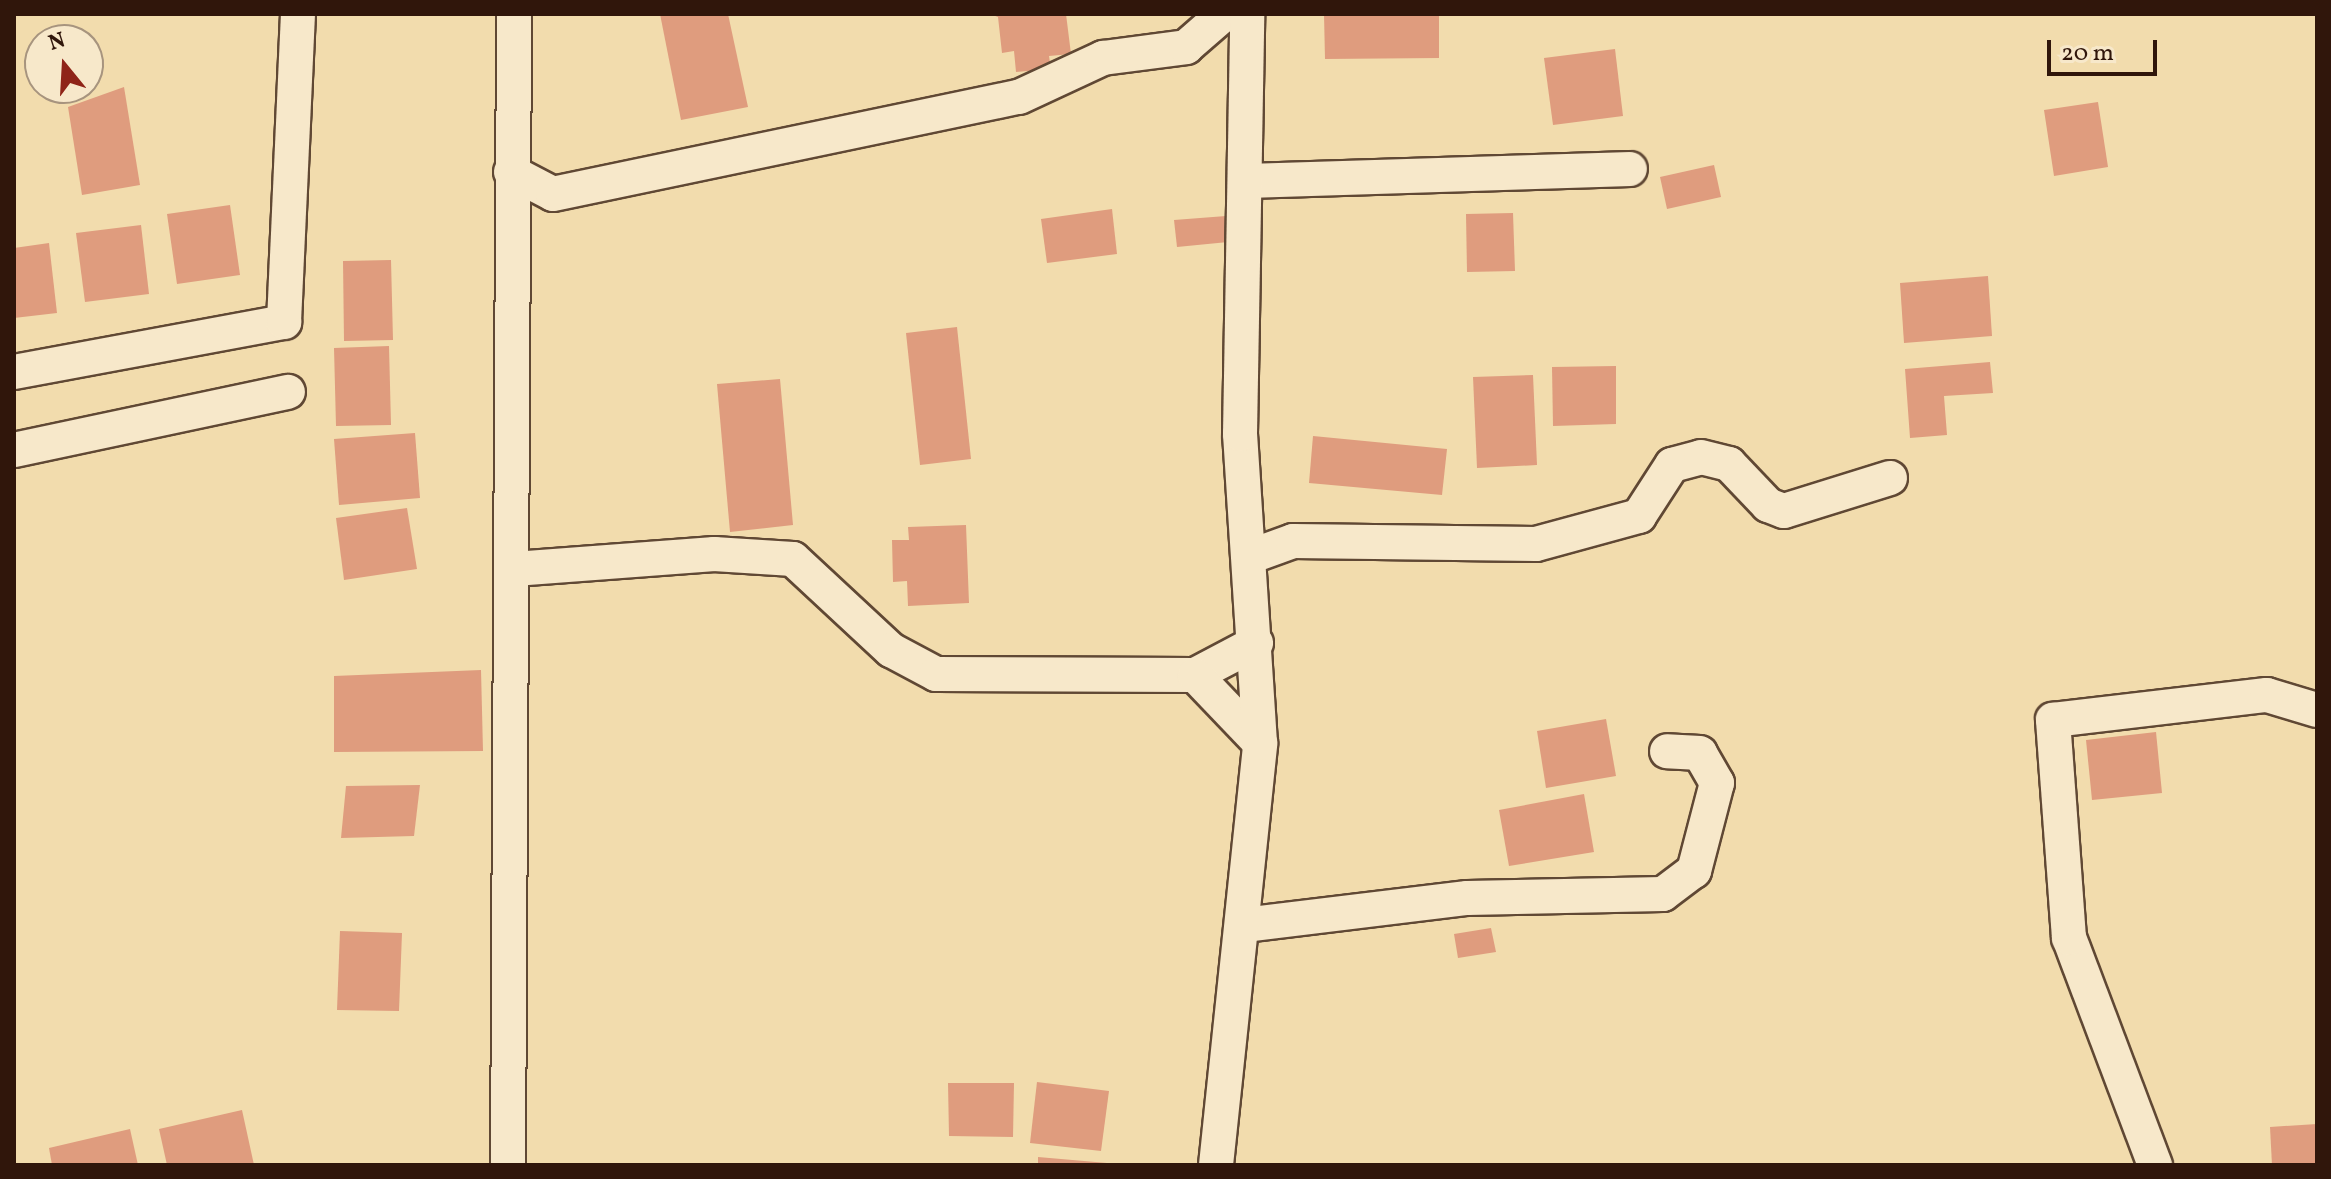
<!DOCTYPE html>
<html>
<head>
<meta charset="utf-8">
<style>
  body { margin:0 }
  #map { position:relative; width:2331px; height:1179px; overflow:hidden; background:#f2dcad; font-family:Vollkorn,serif }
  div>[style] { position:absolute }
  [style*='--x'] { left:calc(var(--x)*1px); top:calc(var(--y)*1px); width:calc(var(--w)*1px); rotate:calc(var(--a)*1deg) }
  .building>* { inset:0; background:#df9c7e }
  .roads { filter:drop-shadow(2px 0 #604834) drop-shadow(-2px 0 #604834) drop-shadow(0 2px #604834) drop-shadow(0 -2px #604834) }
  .street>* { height:34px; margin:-17px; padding:0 17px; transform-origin:17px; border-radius:17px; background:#f7e8ca }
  span { translate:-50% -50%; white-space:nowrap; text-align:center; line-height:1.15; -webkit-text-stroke:6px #f7e8ca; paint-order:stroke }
  .frame { position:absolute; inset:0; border:16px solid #30160b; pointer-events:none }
  .north { position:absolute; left:24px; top:24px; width:80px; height:80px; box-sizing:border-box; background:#f7e8ca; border:2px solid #a7947e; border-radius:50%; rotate:342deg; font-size:22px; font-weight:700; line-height:32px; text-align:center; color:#30160b }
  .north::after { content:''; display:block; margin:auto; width:28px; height:36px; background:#8f2418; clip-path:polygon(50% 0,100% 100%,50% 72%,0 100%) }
  .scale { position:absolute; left:2047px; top:40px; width:110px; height:36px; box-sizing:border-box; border:4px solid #30160b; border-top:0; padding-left:10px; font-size:24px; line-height:28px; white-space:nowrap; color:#30160b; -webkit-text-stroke:6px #f7e8ca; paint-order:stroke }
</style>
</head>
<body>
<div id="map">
  <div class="building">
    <div style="clip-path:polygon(660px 14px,728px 14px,748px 107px,681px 120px)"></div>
    <div style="clip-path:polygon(990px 14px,1066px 14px,1071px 54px,1049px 56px,1051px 69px,1016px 72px,1014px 51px,1002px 53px,998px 17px)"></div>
    <div style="clip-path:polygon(1324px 14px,1439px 14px,1439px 58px,1325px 59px)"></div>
    <div style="clip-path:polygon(1615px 49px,1623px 116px,1553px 125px,1544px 58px)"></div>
    <div style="clip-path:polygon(124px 87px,140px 185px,82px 195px,68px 107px)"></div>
    <div style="clip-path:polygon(2098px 102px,2108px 167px,2054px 176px,2044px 110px)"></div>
    <div style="clip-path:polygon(1714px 165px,1721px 197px,1667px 209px,1660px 177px)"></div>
    <div style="clip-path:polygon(230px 205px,240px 275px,177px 284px,167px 214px)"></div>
    <div style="clip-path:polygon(1112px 209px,1117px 254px,1047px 263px,1041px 219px)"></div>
    <div style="clip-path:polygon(1513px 213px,1515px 271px,1467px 272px,1466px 214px)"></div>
    <div style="clip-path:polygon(1226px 216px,1228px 242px,1177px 247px,1174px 220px)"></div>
    <div style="clip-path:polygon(141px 225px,149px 294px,85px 302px,76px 233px)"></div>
    <div style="clip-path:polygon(49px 243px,57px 313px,14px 318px,14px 248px)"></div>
    <div style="clip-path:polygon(391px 260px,393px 340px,344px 341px,343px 261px)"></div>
    <div style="clip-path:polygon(1988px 276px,1992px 336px,1904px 343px,1900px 283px)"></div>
    <div style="clip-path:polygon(957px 327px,971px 459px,920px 465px,906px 333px)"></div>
    <div style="clip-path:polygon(389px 346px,391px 425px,336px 426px,334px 348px)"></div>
    <div style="clip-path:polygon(1990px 362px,1993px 393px,1944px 396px,1947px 435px,1910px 438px,1905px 369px)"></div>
    <div style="clip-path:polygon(1616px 366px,1616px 424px,1553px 426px,1552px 367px)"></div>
    <div style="clip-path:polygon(1533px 375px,1537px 465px,1477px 468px,1473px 377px)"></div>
    <div style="clip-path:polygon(780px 379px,793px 525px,730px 532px,717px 384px)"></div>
    <div style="clip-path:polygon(415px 433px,420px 498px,339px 505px,334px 439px)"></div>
    <div style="clip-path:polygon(1313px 436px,1447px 449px,1442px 495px,1309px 483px)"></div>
    <div style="clip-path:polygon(407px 508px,417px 569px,344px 580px,336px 518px)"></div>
    <div style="clip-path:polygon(966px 525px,969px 603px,908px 606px,907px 581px,893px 582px,892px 540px,909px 540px,908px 527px)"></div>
    <div style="clip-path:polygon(481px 670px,483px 751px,334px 752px,334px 676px)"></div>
    <div style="clip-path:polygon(1606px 719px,1616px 776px,1546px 788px,1537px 731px)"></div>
    <div style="clip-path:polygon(2156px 732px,2162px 793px,2092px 800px,2086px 740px)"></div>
    <div style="clip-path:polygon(420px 785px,414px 836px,341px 838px,346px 786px)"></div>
    <div style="clip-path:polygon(1584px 794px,1594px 852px,1509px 866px,1499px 810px)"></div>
    <div style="clip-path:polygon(1491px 928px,1496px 952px,1458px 958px,1454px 934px)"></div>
    <div style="clip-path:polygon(340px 931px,402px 933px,399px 1011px,337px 1010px)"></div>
    <div style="clip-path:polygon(1037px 1082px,1109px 1091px,1101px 1151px,1030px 1143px)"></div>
    <div style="clip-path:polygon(948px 1083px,1014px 1083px,1013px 1137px,949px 1136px)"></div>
    <div style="clip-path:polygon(242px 1110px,254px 1165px,167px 1165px,159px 1129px)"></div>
    <div style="clip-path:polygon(2317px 1124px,2317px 1165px,2272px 1165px,2270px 1127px)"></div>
    <div style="clip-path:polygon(130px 1129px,138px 1165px,52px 1165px,49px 1148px)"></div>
    <div style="clip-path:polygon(1038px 1157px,1107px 1163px,1106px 1165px,1038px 1165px)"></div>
  </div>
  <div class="roads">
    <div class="street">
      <div style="--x:511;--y:172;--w:47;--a:27.6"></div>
      <div style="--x:553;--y:194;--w:476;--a:-11.8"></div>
      <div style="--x:1019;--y:97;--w:93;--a:-24.9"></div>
      <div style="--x:1103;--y:58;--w:84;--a:-7.5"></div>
      <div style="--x:1186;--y:47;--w:50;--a:-41"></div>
      <div style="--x:1248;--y:181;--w:382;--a:-1.8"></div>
      <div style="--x:14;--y:372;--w:275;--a:-10.5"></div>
      <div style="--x:284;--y:322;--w:308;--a:-87.4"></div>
      <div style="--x:14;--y:450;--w:280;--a:-12"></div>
      <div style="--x:1249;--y:557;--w:47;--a:-20"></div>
      <div style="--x:1293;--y:541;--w:243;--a:0.7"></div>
      <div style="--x:1536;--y:544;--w:107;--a:-15.2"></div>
      <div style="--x:1639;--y:516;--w:61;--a:-57.1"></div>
      <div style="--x:1672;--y:465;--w:30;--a:-15"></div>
      <div style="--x:1701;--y:457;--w:29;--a:14"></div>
      <div style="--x:1729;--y:464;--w:57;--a:46.4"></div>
      <div style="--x:1768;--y:505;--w:17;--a:21"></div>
      <div style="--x:1784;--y:511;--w:111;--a:-17.3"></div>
      <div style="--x:514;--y:569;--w:201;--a:-4.3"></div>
      <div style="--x:714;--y:554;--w:79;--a:3.6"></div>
      <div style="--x:793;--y:559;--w:134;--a:42.9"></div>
      <div style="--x:891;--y:650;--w:51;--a:28.1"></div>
      <div style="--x:936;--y:674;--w:259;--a:0.2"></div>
      <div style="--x:1195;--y:675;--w:69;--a:-27.7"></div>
      <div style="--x:1195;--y:675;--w:94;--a:46.3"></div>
      <div style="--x:1244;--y:925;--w:225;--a:-6.9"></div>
      <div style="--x:1467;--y:898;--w:196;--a:-1.2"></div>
      <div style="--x:1663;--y:894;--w:39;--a:-37"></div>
      <div style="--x:1694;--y:871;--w:91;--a:-75.4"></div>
      <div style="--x:1717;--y:783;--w:34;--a:-120"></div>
      <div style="--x:1700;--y:753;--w:33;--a:-177"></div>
      <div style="--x:508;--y:1165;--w:1151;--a:-89.7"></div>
      <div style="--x:1216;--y:1165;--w:424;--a:-84"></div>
      <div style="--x:1260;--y:743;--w:310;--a:-93.7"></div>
      <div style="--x:1240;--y:434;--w:420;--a:-89"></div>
      <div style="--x:2155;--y:1165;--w:243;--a:-110.7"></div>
      <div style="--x:2069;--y:938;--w:219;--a:-94.2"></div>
      <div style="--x:2053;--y:720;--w:215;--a:-6.7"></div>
      <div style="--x:2267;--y:695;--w:52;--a:16.7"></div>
    </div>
  </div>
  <div class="frame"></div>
  <div class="north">N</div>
  <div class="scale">20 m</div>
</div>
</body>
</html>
